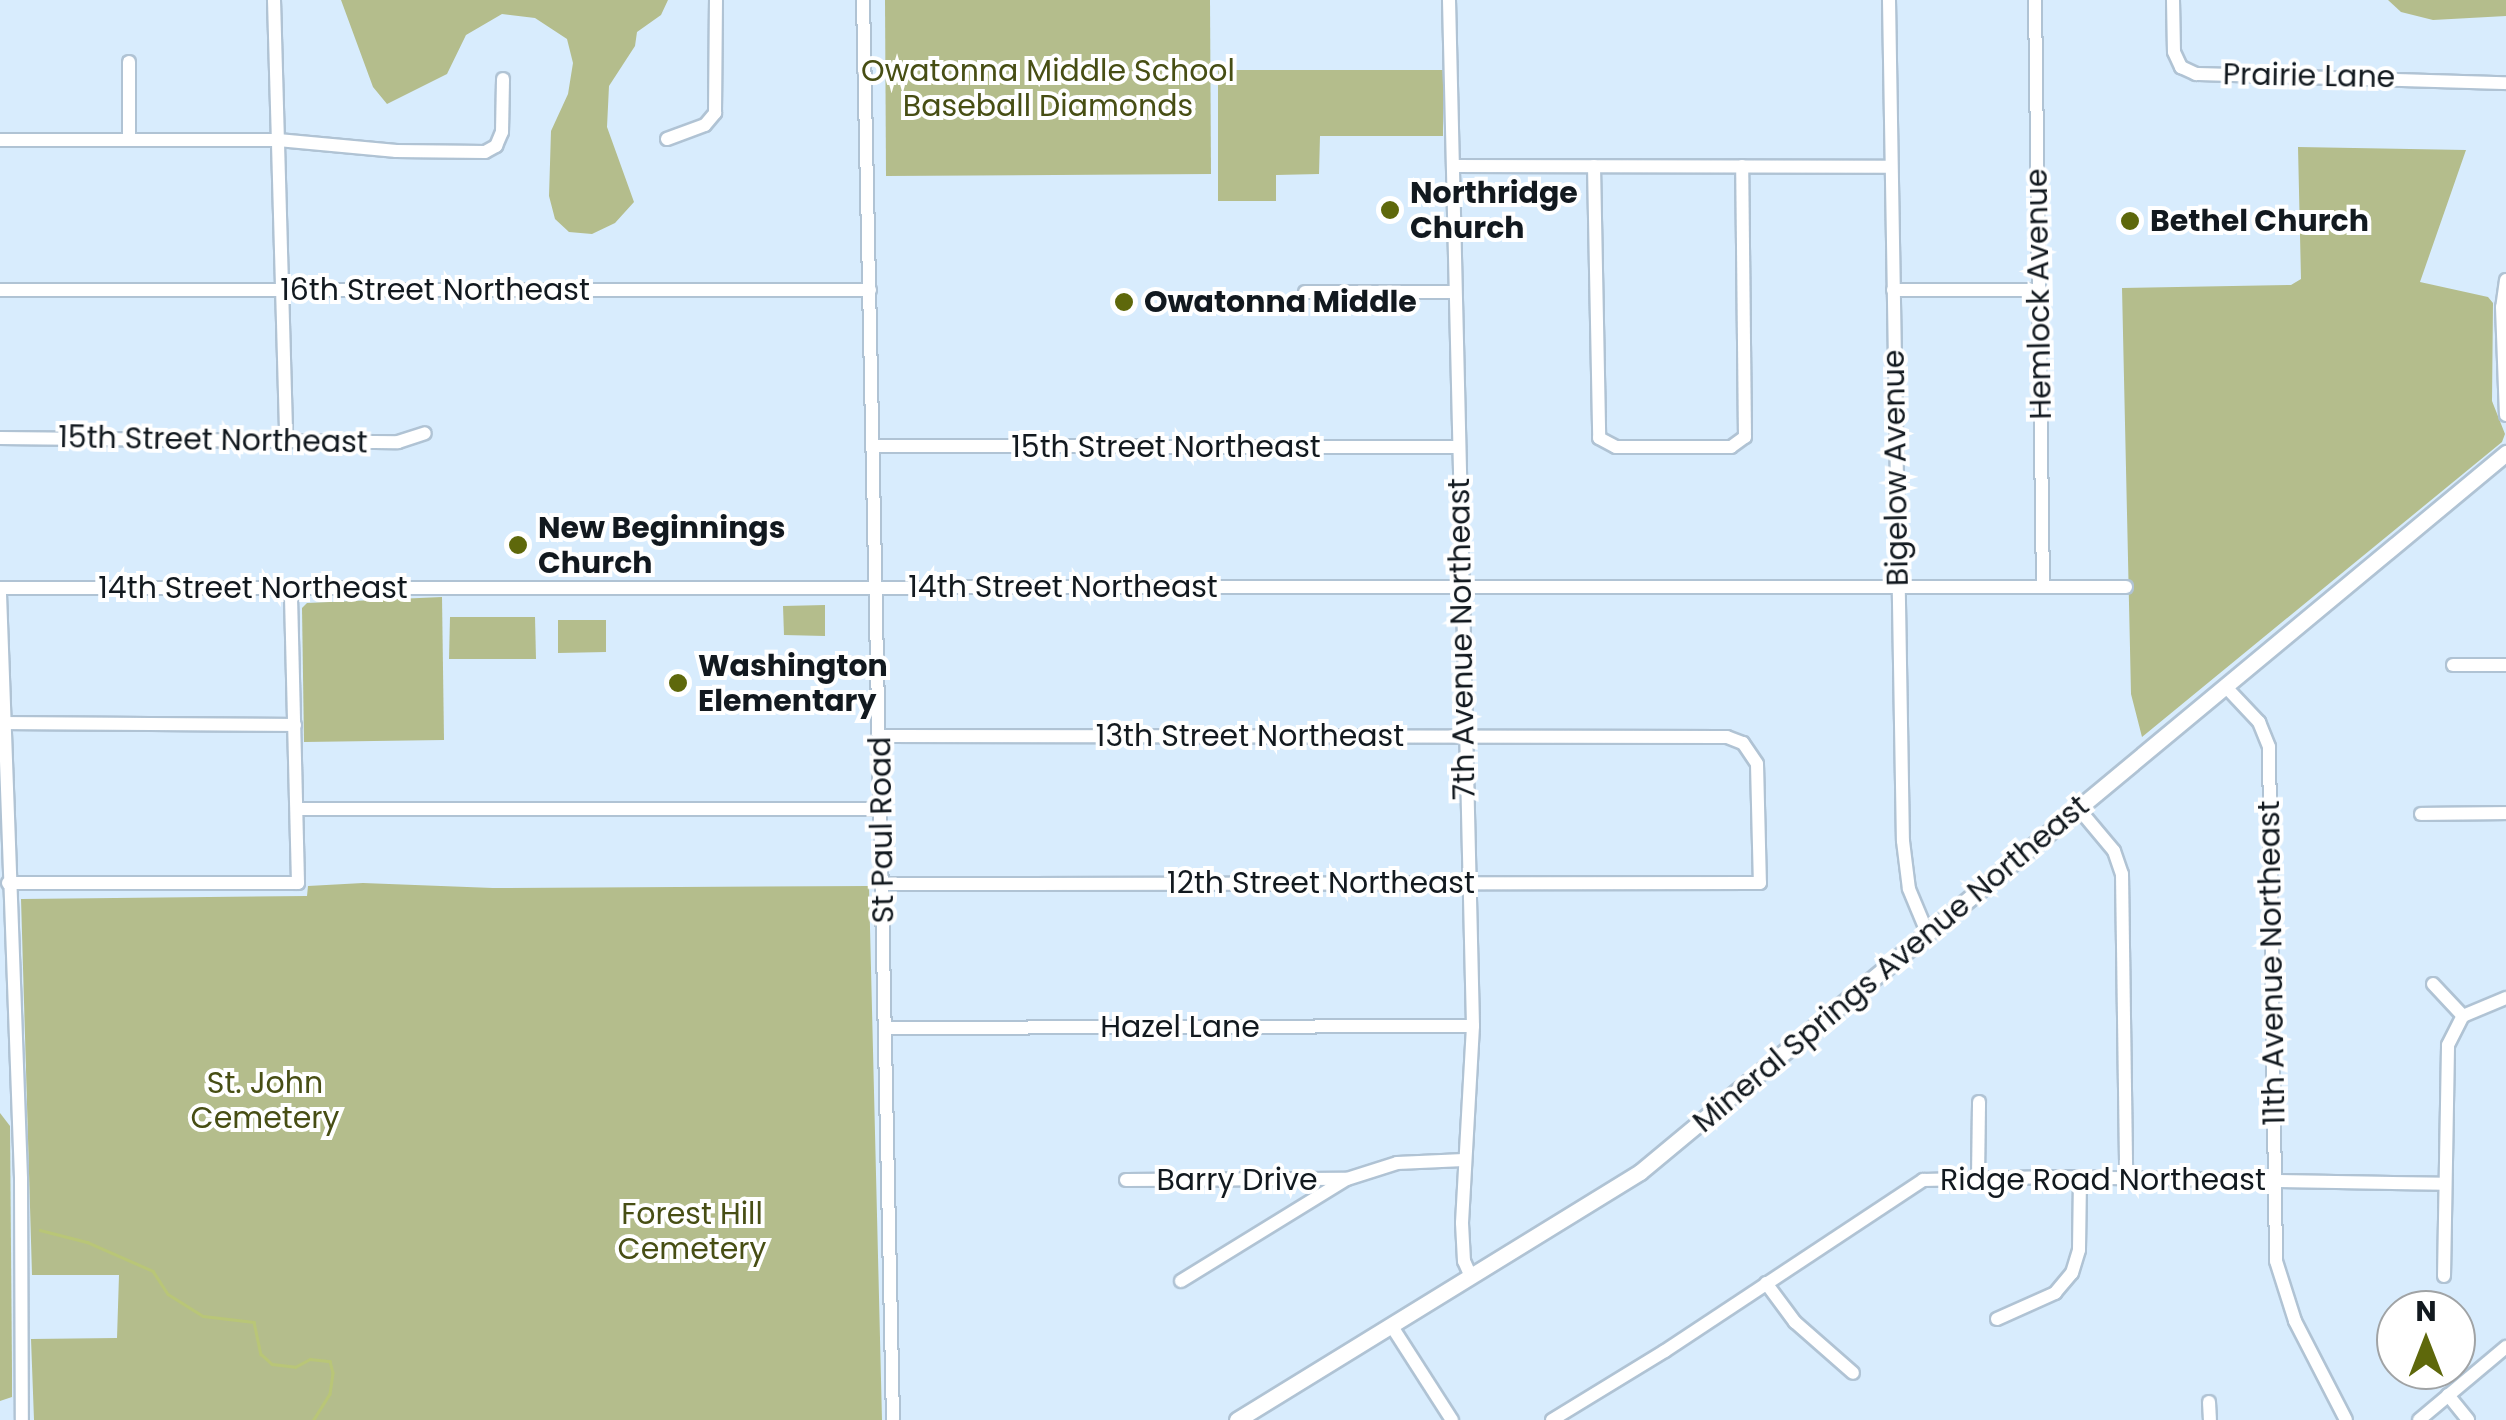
<!DOCTYPE html>
<html>
<head>
<meta charset="utf-8">
<style>
  body { margin:0 }
  #map { position:relative; width:2506px; height:1420px; overflow:hidden; background:#d8ecfd; font-family:Poppins,sans-serif }
  div>[style] { position:absolute }
  [style*='--x'] { left:calc(var(--x)*1px); top:calc(var(--y)*1px); width:calc(var(--w)*1px); rotate:calc(var(--a)*1deg) }
  .green>* { inset:0; background:#b4bd8c }
  .stream>* { height:2.5px; margin:-1.25px; padding:0 1.25px; transform-origin:1.25px; border-radius:1.25px; background:#b9c677 }
  .roads { filter:drop-shadow(2px 0 #b0c3d4) drop-shadow(-2px 0 #b0c3d4) drop-shadow(0 2px #b0c3d4) drop-shadow(0 -2px #b0c3d4) }
  .minor>* { height:12px; margin:-6px; padding:0 6px; transform-origin:6px; border-radius:6px; background:#fff }
  .major>* { height:15px; margin:-7.5px; padding:0 7.5px; transform-origin:7.5px; border-radius:7.5px; background:#fff }
  .dots>* { width:28px; height:28px; translate:-50% -50%; box-sizing:border-box; border:5px solid #fff; border-radius:50% }
  span { translate:-50% -50%; white-space:nowrap; text-align:center; line-height:1.15; -webkit-text-stroke:8px #fff; paint-order:stroke }
  .park-label { font-size:30px; color:#474e14 }
  .street-label { font-size:30px; color:#12191f }
  .poi-label { font-size:30px; color:#12191f; font-weight:700 }
  .left { translate:0 -50%; text-align:left }
  .north { position:absolute; left:2376px; top:1290px; width:100px; height:100px; box-sizing:border-box; background:#fff; border:2px solid #a0a3a5; border-radius:50%; rotate:0deg; font-size:28px; font-weight:700; line-height:40px; text-align:center; color:#12191f }
  .north::after { content:''; display:block; margin:auto; width:35px; height:45px; background:#5e680b; clip-path:polygon(50% 0,100% 100%,50% 72%,0 100%) }
</style>
</head>
<body>
<div id="map">
  <div class="green">
    <div style="clip-path:polygon(341px 0,668px 0,661px 15px,637px 32px,635px 46px,609px 86px,607px 127px,634px 202px,615px 223px,592px 234px,569px 232px,555px 219px,549px 196px,551px 131px,568px 94px,573px 63px,567px 39px,535px 18px,502px 14px,466px 35px,447px 74px,387px 104px,373px 87px)"></div>
    <div style="clip-path:polygon(885px 0,1210px 0,1211px 174px,886px 176px)"></div>
    <div style="clip-path:polygon(2388px 0,2506px 0,2506px 16px,2433px 20px,2401px 12px)"></div>
    <div style="clip-path:polygon(1218px 70px,1443px 70px,1443px 136px,1320px 136px,1319px 174px,1276px 175px,1276px 201px,1218px 201px)"></div>
    <div style="clip-path:polygon(2298px 147px,2466px 150px,2420px 282px,2488px 297px,2493px 303px,2492px 401px,2505px 434px,2502px 442px,2142px 737px,2131px 694px,2122px 288px,2291px 285px,2301px 279px)"></div>
    <div style="clip-path:polygon(442px 597px,444px 740px,304px 742px,302px 608px,307px 603px)"></div>
    <div style="clip-path:polygon(825px 605px,825px 636px,784px 635px,783px 606px)"></div>
    <div style="clip-path:polygon(450px 617px,535px 617px,536px 659px,449px 659px)"></div>
    <div style="clip-path:polygon(558px 620px,606px 620px,606px 652px,558px 653px)"></div>
    <div style="clip-path:polygon(363px 883px,493px 888px,869px 886px,882px 1420px,34px 1420px,31px 1339px,117px 1338px,119px 1275px,32px 1275px,21px 899px,307px 896px,308px 886px)"></div>
    <div style="clip-path:polygon(0 1113px,10px 1126px,12px 1371px,12px 1397px,0 1401px)"></div>
  </div>
  <div class="stream">
    <div style="--x:40;--y:1230;--w:49;--a:14.3"></div>
    <div style="--x:87;--y:1242;--w:72;--a:23.7"></div>
    <div style="--x:153;--y:1271;--w:27;--a:57"></div>
    <div style="--x:168;--y:1294;--w:41;--a:32.2"></div>
    <div style="--x:203;--y:1316;--w:51;--a:6.7"></div>
    <div style="--x:254;--y:1322;--w:33;--a:78"></div>
    <div style="--x:261;--y:1354;--w:15;--a:42"></div>
    <div style="--x:272;--y:1364;--w:23;--a:7"></div>
    <div style="--x:295;--y:1367;--w:17;--a:-28"></div>
    <div style="--x:310;--y:1359;--w:20;--a:6"></div>
    <div style="--x:330;--y:1361;--w:12;--a:76"></div>
    <div style="--x:333;--y:1373;--w:21;--a:98"></div>
    <div style="--x:330;--y:1394;--w:31;--a:122"></div>
  </div>
  <div class="roads">
    <div class="minor">
      <div style="--x:274;--y:0;--w:438;--a:88.4"></div>
      <div style="--x:863;--y:0;--w:1420;--a:88.79"></div>
      <div style="--x:1449;--y:0;--w:1026;--a:88.66"></div>
      <div style="--x:1473;--y:1026;--w:197;--a:93.2"></div>
      <div style="--x:1462;--y:1223;--w:38;--a:87"></div>
      <div style="--x:1464;--y:1261;--w:17;--a:66"></div>
      <div style="--x:1889;--y:0;--w:841;--a:89.05"></div>
      <div style="--x:1903;--y:841;--w:48;--a:82.9"></div>
      <div style="--x:1909;--y:889;--w:47;--a:67.3"></div>
      <div style="--x:2035;--y:0;--w:587;--a:89.22"></div>
      <div style="--x:2173;--y:0;--w:52;--a:88.9"></div>
      <div style="--x:2174;--y:52;--w:17;--a:65"></div>
      <div style="--x:2181;--y:67;--w:17;--a:25"></div>
      <div style="--x:2196;--y:74;--w:310;--a:1.7"></div>
      <div style="--x:129;--y:62;--w:78;--a:90"></div>
      <div style="--x:667;--y:139;--w:40;--a:-20.2"></div>
      <div style="--x:705;--y:125;--w:16;--a:-50"></div>
      <div style="--x:715;--y:113;--w:113;--a:-89.5"></div>
      <div style="--x:0;--y:140;--w:278;--a:0"></div>
      <div style="--x:278;--y:140;--w:119;--a:5.3"></div>
      <div style="--x:396;--y:151;--w:89;--a:0.6"></div>
      <div style="--x:485;--y:152;--w:13;--a:-29"></div>
      <div style="--x:496;--y:146;--w:15;--a:-67"></div>
      <div style="--x:502;--y:132;--w:53;--a:-88.9"></div>
      <div style="--x:1453;--y:166;--w:438;--a:0.1"></div>
      <div style="--x:1594;--y:166;--w:272;--a:88.9"></div>
      <div style="--x:1599;--y:438;--w:19;--a:28"></div>
      <div style="--x:1616;--y:447;--w:115;--a:0"></div>
      <div style="--x:1731;--y:447;--w:17;--a:-36"></div>
      <div style="--x:1745;--y:437;--w:271;--a:-90.6"></div>
      <div style="--x:2506;--y:280;--w:27;--a:98"></div>
      <div style="--x:2502;--y:307;--w:108;--a:87.9"></div>
      <div style="--x:0;--y:290;--w:870;--a:0"></div>
      <div style="--x:1893;--y:290;--w:146;--a:0"></div>
      <div style="--x:1305;--y:292;--w:150;--a:0"></div>
      <div style="--x:0;--y:438;--w:398;--a:0.6"></div>
      <div style="--x:398;--y:442;--w:28;--a:-18"></div>
      <div style="--x:873;--y:446;--w:585;--a:0.1"></div>
      <div style="--x:0;--y:588;--w:2126;--a:-0.03"></div>
      <div style="--x:0;--y:594;--w:585;--a:87.94"></div>
      <div style="--x:21;--y:1179;--w:241;--a:89.8"></div>
      <div style="--x:2453;--y:665;--w:53;--a:0"></div>
      <div style="--x:2225;--y:686;--w:50;--a:46.6"></div>
      <div style="--x:2259;--y:722;--w:27;--a:68"></div>
      <div style="--x:2269;--y:747;--w:514;--a:89.22"></div>
      <div style="--x:2276;--y:1261;--w:63;--a:72.4"></div>
      <div style="--x:2295;--y:1321;--w:111;--a:62.7"></div>
      <div style="--x:5;--y:723;--w:290;--a:0.4"></div>
      <div style="--x:880;--y:736;--w:847;--a:0.07"></div>
      <div style="--x:1727;--y:737;--w:17;--a:21"></div>
      <div style="--x:1743;--y:743;--w:25;--a:56"></div>
      <div style="--x:1757;--y:764;--w:119;--a:88.6"></div>
      <div style="--x:1760;--y:883;--w:877;--a:179.93"></div>
      <div style="--x:2078;--y:808;--w:56;--a:50.1"></div>
      <div style="--x:2114;--y:851;--w:24;--a:71"></div>
      <div style="--x:2122;--y:874;--w:304;--a:89.2"></div>
      <div style="--x:297;--y:809;--w:584;--a:0"></div>
      <div style="--x:2421;--y:814;--w:85;--a:-0.7"></div>
      <div style="--x:8;--y:883;--w:290;--a:0"></div>
      <div style="--x:298;--y:883;--w:295;--a:-91.4"></div>
      <div style="--x:2433;--y:984;--w:44;--a:46.8"></div>
      <div style="--x:886;--y:1028;--w:587;--a:-0.2"></div>
      <div style="--x:1978;--y:1177;--w:75;--a:-89.2"></div>
      <div style="--x:1126;--y:1180;--w:221;--a:-0.3"></div>
      <div style="--x:1347;--y:1179;--w:52;--a:-17.7"></div>
      <div style="--x:1397;--y:1163;--w:67;--a:-2.6"></div>
      <div style="--x:2444;--y:1276;--w:231;--a:-89"></div>
      <div style="--x:2448;--y:1045;--w:33;--a:-63"></div>
      <div style="--x:2463;--y:1016;--w:47;--a:-22.7"></div>
      <div style="--x:1181;--y:1281;--w:193;--a:-31.6"></div>
      <div style="--x:1766;--y:1283;--w:49;--a:53.4"></div>
      <div style="--x:1795;--y:1322;--w:77;--a:41.3"></div>
      <div style="--x:1997;--y:1319;--w:64;--a:-24.1"></div>
      <div style="--x:2055;--y:1293;--w:26;--a:-50"></div>
      <div style="--x:2072;--y:1273;--w:24;--a:-73"></div>
      <div style="--x:2079;--y:1250;--w:73;--a:-89.2"></div>
      <div style="--x:1391;--y:1325;--w:113;--a:57.3"></div>
      <div style="--x:2448;--y:1395;--w:32;--a:51"></div>
      <div style="--x:2209;--y:1402;--w:18;--a:87"></div>
      <div style="--x:1552;--y:1420;--w:132;--a:-31.4"></div>
      <div style="--x:1665;--y:1351;--w:310;--a:-33.5"></div>
      <div style="--x:1923;--y:1180;--w:129;--a:-1.3"></div>
      <div style="--x:2052;--y:1177;--w:393;--a:1"></div>
      <div style="--x:2419;--y:1420;--w:114;--a:-40"></div>
    </div>
    <div class="major">
      <div style="--x:1237;--y:1420;--w:473;--a:-31.6"></div>
      <div style="--x:1640;--y:1172;--w:1126;--a:-39.7"></div>
    </div>
  </div>
  <div class="dots">
    <div style="left:1390px;top:210px;background:#5e680b"></div>
    <div style="left:2130px;top:221px;background:#5e680b"></div>
    <div style="left:1124px;top:302px;background:#5e680b"></div>
    <div style="left:518px;top:545px;background:#5e680b"></div>
    <div style="left:678px;top:683px;background:#5e680b"></div>
  </div>
  <div class="park-label">
    <span style="left:1048px;top:88px">Owatonna Middle School<br>Baseball Diamonds</span>
    <span style="left:265px;top:1100px">St. John<br>Cemetery</span>
    <span style="left:692px;top:1231px">Forest Hill<br>Cemetery</span>
  </div>
  <div class="street-label">
    <span style="left:2309px;top:76px;rotate:1deg">Prairie Lane</span>
    <span style="left:435px;top:290px">16th Street Northeast</span>
    <span style="left:2039px;top:294px;rotate:-91deg">Hemlock Avenue</span>
    <span style="left:213px;top:440px;rotate:1deg">15th Street Northeast</span>
    <span style="left:1166px;top:447px">15th Street Northeast</span>
    <span style="left:1896px;top:468px;rotate:-91deg">Bigelow Avenue</span>
    <span style="left:1063px;top:587px">14th Street Northeast</span>
    <span style="left:253px;top:588px">14th Street Northeast</span>
    <span style="left:1462px;top:639px;rotate:-91deg">7th Avenue Northeast</span>
    <span style="left:1250px;top:736px">13th Street Northeast</span>
    <span style="left:882px;top:830px;rotate:-91deg">St Paul Road</span>
    <span style="left:1321px;top:883px">12th Street Northeast</span>
    <span style="left:2272px;top:963px;rotate:-91deg">11th Avenue Northeast</span>
    <span style="left:1891px;top:964px;rotate:-40deg">Mineral Springs Avenue Northeast</span>
    <span style="left:1180px;top:1027px">Hazel Lane</span>
    <span style="left:1237px;top:1180px">Barry Drive</span>
    <span style="left:2103px;top:1180px">Ridge Road Northeast</span>
  </div>
  <div class="poi-label">
    <span class="left" style="left:1410px;top:210px">Northridge<br>Church</span>
    <span class="left" style="left:2150px;top:221px">Bethel Church</span>
    <span class="left" style="left:1144px;top:302px">Owatonna Middle</span>
    <span class="left" style="left:538px;top:545px">New Beginnings<br>Church</span>
    <span class="left" style="left:698px;top:683px">Washington<br>Elementary</span>
  </div>
  <div class="north">N</div>
</div>
</body>
</html>
